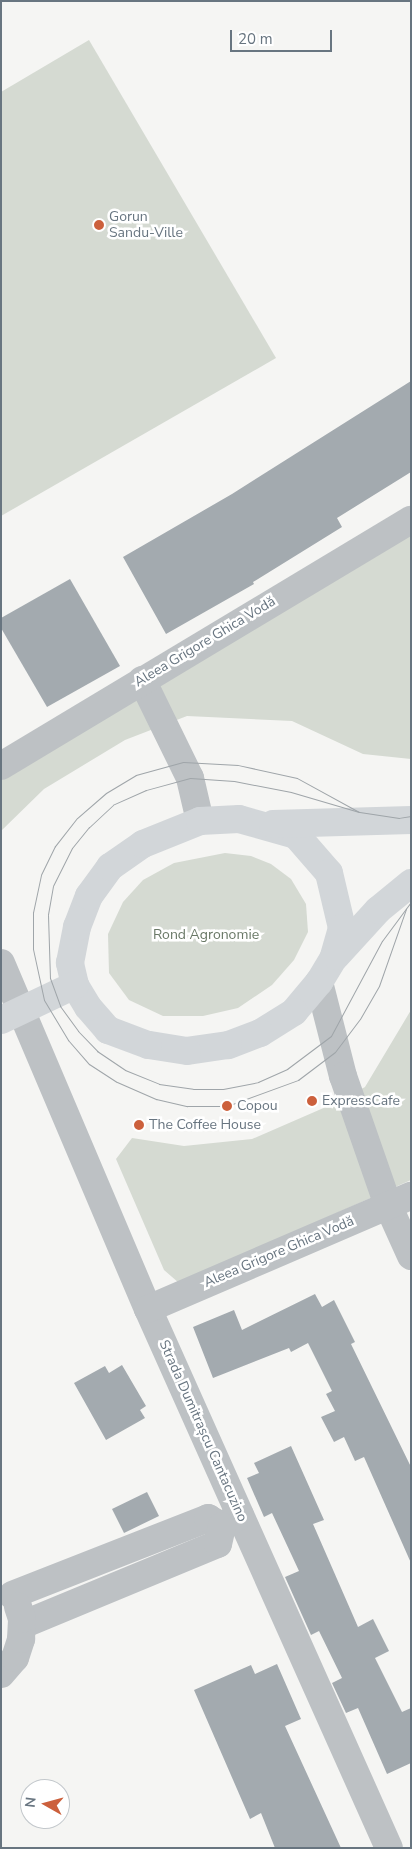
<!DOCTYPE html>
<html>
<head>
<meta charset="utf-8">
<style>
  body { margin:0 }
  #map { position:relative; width:412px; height:1849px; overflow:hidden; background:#f5f5f3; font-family:"Nunito Sans",sans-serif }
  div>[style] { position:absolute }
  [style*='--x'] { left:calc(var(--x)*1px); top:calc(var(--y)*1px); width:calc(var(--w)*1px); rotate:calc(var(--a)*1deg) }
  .green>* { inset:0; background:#d5dad2 }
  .building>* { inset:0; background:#a3aaaf }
  .minor>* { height:28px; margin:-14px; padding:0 14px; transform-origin:14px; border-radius:14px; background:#bdc1c4 }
  .major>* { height:28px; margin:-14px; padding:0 14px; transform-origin:14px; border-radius:14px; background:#d2d6d9 }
  .tram>* { height:1px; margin:-0.5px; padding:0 0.5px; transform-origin:0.5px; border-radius:0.5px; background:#9fa5a9 }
  .dots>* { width:14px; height:14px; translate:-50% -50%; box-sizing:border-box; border:2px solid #fff; border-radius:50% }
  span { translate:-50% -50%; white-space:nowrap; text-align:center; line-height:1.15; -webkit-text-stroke:5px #fff; paint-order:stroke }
  .poi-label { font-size:14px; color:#687580 }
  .left { translate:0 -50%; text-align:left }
  .street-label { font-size:14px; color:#687580 }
  .park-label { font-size:14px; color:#697866 }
  .frame { position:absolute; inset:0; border:2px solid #687580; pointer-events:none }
  .north { position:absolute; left:20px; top:1779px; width:50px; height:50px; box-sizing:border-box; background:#fff; border:1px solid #c3c8cc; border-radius:50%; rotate:277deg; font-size:14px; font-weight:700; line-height:20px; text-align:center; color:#687580 }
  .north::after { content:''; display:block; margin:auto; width:18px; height:22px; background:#cc603c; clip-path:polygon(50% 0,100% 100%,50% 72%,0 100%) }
  .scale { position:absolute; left:230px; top:30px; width:102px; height:22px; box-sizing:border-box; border:2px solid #687580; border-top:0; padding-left:6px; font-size:15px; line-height:18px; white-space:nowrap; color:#687580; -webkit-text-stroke:4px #fff; paint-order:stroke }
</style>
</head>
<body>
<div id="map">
  <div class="green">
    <div style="clip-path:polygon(89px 40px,276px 358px,1px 516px,1px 92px)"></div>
    <div style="clip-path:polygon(411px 534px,411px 759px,363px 754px,292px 721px,187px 716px,125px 740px,44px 789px,1px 831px,1px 780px)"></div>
    <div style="clip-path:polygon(225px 853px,251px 856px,271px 864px,291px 879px,306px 904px,308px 932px,294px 960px,272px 985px,238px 1008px,203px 1016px,163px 1016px,129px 1000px,109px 973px,108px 934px,123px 902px,143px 880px,174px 863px)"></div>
    <div style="clip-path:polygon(411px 1010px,411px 1180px,179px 1283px,164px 1270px,116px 1159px,132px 1138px,184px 1146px,252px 1139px,335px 1103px,365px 1087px)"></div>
  </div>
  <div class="building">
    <div style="clip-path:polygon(411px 381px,411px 472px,337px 518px,342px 527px,253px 582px,254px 584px,166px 634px,123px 557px,232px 494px)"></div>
    <div style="clip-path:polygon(70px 579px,120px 666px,47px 707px,1px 628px,1px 618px)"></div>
    <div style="clip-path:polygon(315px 1294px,322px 1307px,334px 1300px,355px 1342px,351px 1344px,411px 1467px,411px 1563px,364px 1457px,355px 1461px,344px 1437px,334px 1442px,321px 1417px,335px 1411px,326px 1394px,332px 1391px,308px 1343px,291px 1352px,289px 1348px,213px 1378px,193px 1327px,234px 1310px,242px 1330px)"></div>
    <div style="clip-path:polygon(122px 1365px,146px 1406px,140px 1410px,145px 1418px,106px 1440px,74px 1383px,105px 1366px,109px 1373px)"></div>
    <div style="clip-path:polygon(291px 1446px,324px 1520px,313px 1524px,358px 1627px,373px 1619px,389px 1651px,375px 1658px,402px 1712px,411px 1708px,411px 1763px,387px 1774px,358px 1708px,346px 1713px,332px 1683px,342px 1678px,319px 1631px,311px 1635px,285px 1577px,299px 1571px,272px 1513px,264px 1517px,247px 1478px,259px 1473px,254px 1463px)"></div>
    <div style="clip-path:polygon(147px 1492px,159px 1516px,124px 1533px,112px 1509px)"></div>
    <div style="clip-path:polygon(277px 1664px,301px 1719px,285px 1726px,341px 1848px,275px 1848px,261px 1813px,250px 1819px,194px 1690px,251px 1665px,255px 1674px)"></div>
  </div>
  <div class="minor">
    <div style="--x:142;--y:680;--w:109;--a:63.9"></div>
    <div style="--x:190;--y:778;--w:44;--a:76.9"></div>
    <div style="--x:1;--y:766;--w:478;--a:-31"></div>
    <div style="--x:1;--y:963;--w:376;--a:67"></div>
    <div style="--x:148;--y:1309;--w:590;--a:65.91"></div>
    <div style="--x:319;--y:982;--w:97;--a:75.7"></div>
    <div style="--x:343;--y:1076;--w:137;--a:70.8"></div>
    <div style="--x:388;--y:1205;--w:56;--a:65.7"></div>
    <div style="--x:148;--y:1309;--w:286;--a:-23.3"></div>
    <div style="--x:12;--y:1595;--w:211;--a:-21.4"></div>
    <div style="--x:208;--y:1518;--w:16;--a:30"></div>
    <div style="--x:222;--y:1526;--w:21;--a:-31"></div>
    <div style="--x:22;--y:1625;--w:212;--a:-22.5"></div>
    <div style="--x:218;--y:1544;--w:18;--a:-77"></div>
    <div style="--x:1;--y:1674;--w:21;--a:-49"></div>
    <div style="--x:15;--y:1658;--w:20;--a:-72"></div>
    <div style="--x:21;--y:1639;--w:20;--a:-87"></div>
    <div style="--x:22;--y:1619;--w:13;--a:-108"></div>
  </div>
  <div class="major">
    <div style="--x:239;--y:819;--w:59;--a:15.7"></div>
    <div style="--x:296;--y:835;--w:50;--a:49"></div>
    <div style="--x:329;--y:873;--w:57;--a:76.7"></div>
    <div style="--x:342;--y:928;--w:32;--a:106"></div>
    <div style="--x:333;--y:959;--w:27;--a:121"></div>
    <div style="--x:319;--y:982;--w:39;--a:130"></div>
    <div style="--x:294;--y:1012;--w:40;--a:148"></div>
    <div style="--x:260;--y:1033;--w:34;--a:159"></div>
    <div style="--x:228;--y:1045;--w:41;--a:171.7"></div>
    <div style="--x:187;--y:1051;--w:39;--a:-171"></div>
    <div style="--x:148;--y:1045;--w:43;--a:-159.4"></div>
    <div style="--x:108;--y:1030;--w:30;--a:-131"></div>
    <div style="--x:88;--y:1007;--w:26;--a:-121"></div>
    <div style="--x:75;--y:985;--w:23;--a:-103"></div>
    <div style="--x:70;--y:963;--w:37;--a:-79"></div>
    <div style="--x:77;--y:927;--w:33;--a:-69"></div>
    <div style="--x:89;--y:896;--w:36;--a:-54"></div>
    <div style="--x:110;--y:867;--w:40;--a:-34.9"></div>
    <div style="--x:143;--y:844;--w:61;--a:-22"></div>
    <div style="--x:200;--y:821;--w:39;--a:-3"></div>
    <div style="--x:273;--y:824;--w:138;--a:-1.7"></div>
    <div style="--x:336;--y:956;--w:62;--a:-47.6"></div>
    <div style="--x:378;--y:910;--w:43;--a:-39.3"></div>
    <div style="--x:1;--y:1020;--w:82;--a:-25.3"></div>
  </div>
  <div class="tram">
    <div style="--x:359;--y:812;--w:71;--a:-151.3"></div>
    <div style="--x:297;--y:778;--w:60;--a:-167.6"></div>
    <div style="--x:238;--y:765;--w:55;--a:-176.9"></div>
    <div style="--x:183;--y:762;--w:49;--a:164.5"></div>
    <div style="--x:136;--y:775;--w:35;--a:149"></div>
    <div style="--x:106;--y:793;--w:38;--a:139"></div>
    <div style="--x:77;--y:818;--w:36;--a:128"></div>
    <div style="--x:55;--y:846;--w:32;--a:116"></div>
    <div style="--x:41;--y:875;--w:38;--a:102"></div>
    <div style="--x:33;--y:912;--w:37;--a:90"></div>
    <div style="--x:33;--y:949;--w:52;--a:77.8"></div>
    <div style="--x:44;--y:1000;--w:47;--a:59"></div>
    <div style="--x:68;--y:1040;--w:32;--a:49"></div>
    <div style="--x:89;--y:1064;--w:33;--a:33"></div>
    <div style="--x:117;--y:1082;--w:43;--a:23.6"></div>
    <div style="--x:156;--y:1099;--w:32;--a:13"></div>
    <div style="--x:187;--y:1106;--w:40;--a:0"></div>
    <div style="--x:227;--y:1106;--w:76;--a:-20.1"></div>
    <div style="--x:298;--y:1080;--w:46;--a:-37.1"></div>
    <div style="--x:335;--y:1052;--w:41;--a:-52.9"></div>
    <div style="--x:360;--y:1019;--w:38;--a:-60"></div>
    <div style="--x:379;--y:986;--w:82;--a:-70.7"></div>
    <div style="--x:411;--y:816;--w:12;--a:171"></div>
    <div style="--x:399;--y:818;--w:40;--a:-171.5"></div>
    <div style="--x:359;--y:812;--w:71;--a:-163.6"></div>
    <div style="--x:291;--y:792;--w:58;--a:-169.1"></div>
    <div style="--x:234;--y:781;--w:44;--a:-176.1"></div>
    <div style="--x:190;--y:778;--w:46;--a:164.7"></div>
    <div style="--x:146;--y:790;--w:36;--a:156"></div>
    <div style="--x:113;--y:805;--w:33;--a:137"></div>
    <div style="--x:89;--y:827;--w:27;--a:129"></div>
    <div style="--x:72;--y:848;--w:42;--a:116.6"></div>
    <div style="--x:53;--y:886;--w:29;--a:100"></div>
    <div style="--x:48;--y:915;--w:63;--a:88.2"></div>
    <div style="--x:50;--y:978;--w:30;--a:70"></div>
    <div style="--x:60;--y:1006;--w:31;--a:54"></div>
    <div style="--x:78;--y:1031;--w:28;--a:46"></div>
    <div style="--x:97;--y:1051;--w:34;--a:34"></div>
    <div style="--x:125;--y:1070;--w:37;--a:22"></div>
    <div style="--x:159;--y:1084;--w:34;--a:8"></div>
    <div style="--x:193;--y:1089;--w:30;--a:0"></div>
    <div style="--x:223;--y:1089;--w:36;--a:-11"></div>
    <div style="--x:258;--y:1082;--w:32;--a:-24"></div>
    <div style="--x:287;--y:1069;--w:55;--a:-36.9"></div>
    <div style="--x:331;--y:1036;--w:108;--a:-61.8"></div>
    <div style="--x:382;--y:941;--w:49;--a:-53.4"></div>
  </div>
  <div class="dots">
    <div style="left:99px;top:225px;background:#cc603c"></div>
    <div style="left:312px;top:1101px;background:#cc603c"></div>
    <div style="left:227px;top:1106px;background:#cc603c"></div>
    <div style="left:139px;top:1125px;background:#cc603c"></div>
  </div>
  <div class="poi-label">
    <span class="left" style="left:109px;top:225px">Gorun<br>Sandu-Ville</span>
    <span class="left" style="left:322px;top:1101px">ExpressCafe</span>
    <span class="left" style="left:237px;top:1106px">Copou</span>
    <span class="left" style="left:149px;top:1125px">The Coffee House</span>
  </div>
  <div class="street-label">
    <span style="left:205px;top:642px;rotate:-31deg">Aleea Grigore Ghica Vodă</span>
    <span style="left:279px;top:1252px;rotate:-23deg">Aleea Grigore Ghica Vodă</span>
    <span style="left:203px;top:1431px;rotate:66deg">Strada Dumitrașcu Cantacuzino</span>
  </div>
  <div class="park-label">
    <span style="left:206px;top:935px">Rond Agronomie</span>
  </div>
  <div class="frame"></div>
  <div class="north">N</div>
  <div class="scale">20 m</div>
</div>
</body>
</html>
